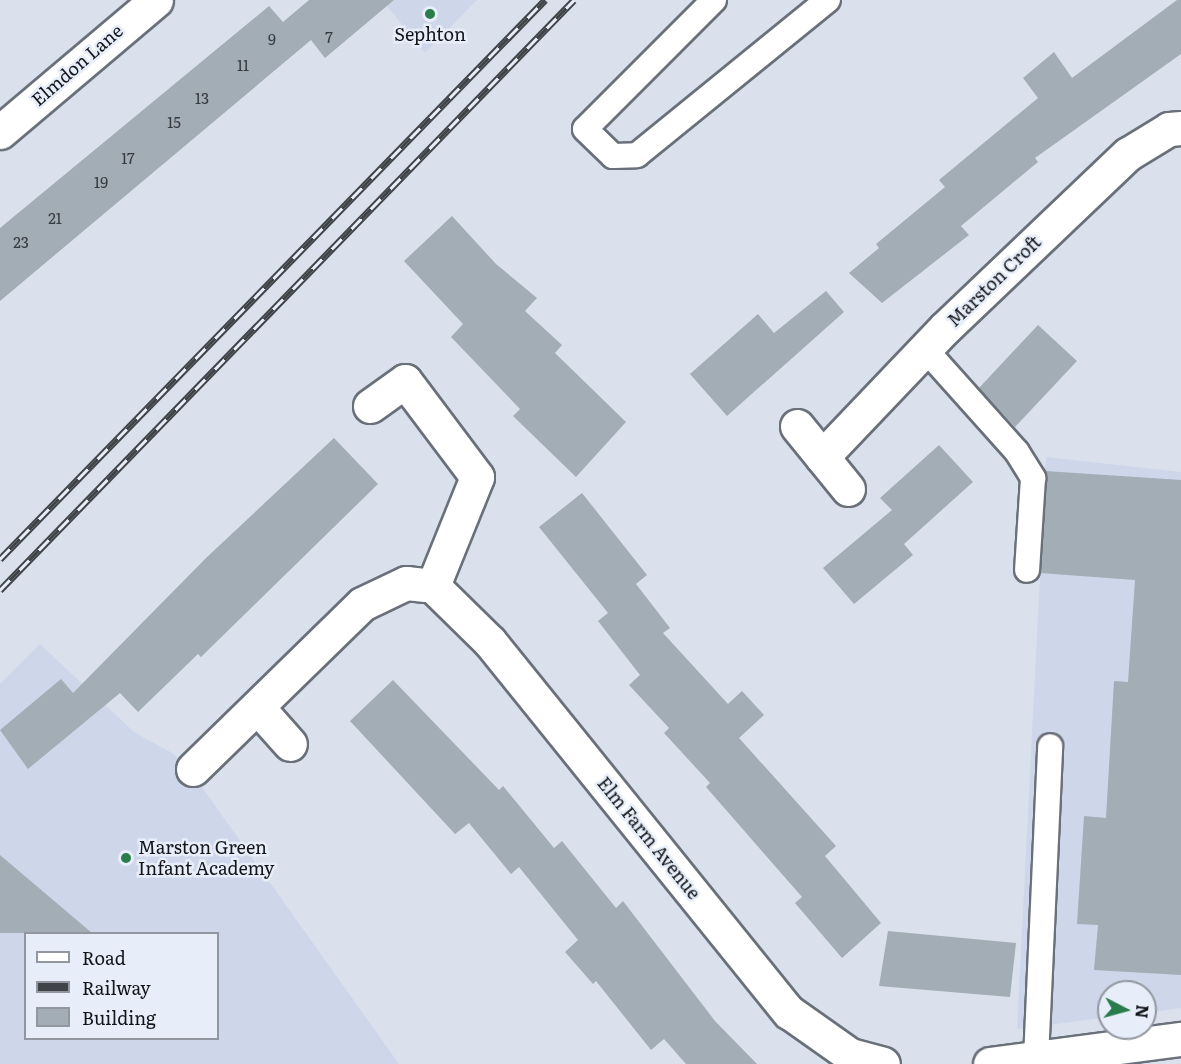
<!DOCTYPE html>
<html>
<head>
<meta charset="utf-8">
<style>
  body { margin:0 }
  #map { position:relative; width:1181px; height:1064px; overflow:hidden; background:#dae1ec; font-family:Literata,serif }
  div>[style] { position:absolute }
  [style*='--x'] { left:calc(var(--x)*1px); top:calc(var(--y)*1px); width:calc(var(--w)*1px); rotate:calc(var(--a)*1deg) }
  .built>* { inset:0; background:#cdd7e9 }
  .building>* { inset:0; background:#a2adb5 }
  .roads { filter:drop-shadow(2px 0 #6a7079) drop-shadow(-2px 0 #6a7079) drop-shadow(0 2px #6a7079) drop-shadow(0 -2px #6a7079) }
  .service>* { height:24px; margin:-12px; padding:0 12px; transform-origin:12px; border-radius:12px; background:#fff }
  .minor>* { height:33px; margin:-16.5px; padding:0 16.5px; transform-origin:16.5px; border-radius:16.5px; background:#fff }
  .rail>* { height:7px; margin-top:-3.5px; transform-origin:0; background:repeating-linear-gradient(90deg,#e7eef9 0 14px,#404348 0 28px); box-sizing:border-box; border-block:2px solid #404348 }
  .dots>* { width:16px; height:16px; translate:-50% -50%; box-sizing:border-box; border:3px solid #e7eef9; border-radius:50% }
  span { translate:-50% -50%; white-space:nowrap; text-align:center; line-height:1.15; -webkit-text-stroke:5px #e7eef9; paint-order:stroke }
  .number-label { font-size:15px; color:#373b40 }
  .number-label span { -webkit-text-stroke-width:0 }
  .poi-label { font-size:18px; color:#131519 }
  .left { translate:0 -50%; text-align:left }
  .street-label { font-size:18px; color:#131519 }
  .legend { position:absolute; left:24px; top:932px; width:195px; height:108px; box-sizing:border-box; background:#e7eef9; border:2px solid #92979f; margin:0; padding:8px 10px; list-style:none; font-size:18px; color:#131519 }
  .legend li { display:flex; align-items:center; gap:12px; height:30px }
  .legend b { width:30px; border:2px solid #92979f }
  .north { position:absolute; left:1097px; top:980px; width:60px; height:60px; box-sizing:border-box; background:#e7eef9; border:2px solid #92979f; border-radius:50%; rotate:96deg; font-size:16px; font-weight:700; line-height:24px; text-align:center; color:#131519 }
  .north::after { content:''; display:block; margin:auto; width:21px; height:27px; background:#2a7c4d; clip-path:polygon(50% 0,100% 100%,50% 72%,0 100%) }
</style>
</head>
<body>
<div id="map">
  <div class="built">
    <div style="clip-path:polygon(382px 0,477px 0,425px 53px)"></div>
    <div style="clip-path:polygon(1046px 457px,1181px 472px,1181px 1008px,1145px 1013px,1145px 992px,1109px 992px,1109px 1017px,1017px 1029px)"></div>
    <div style="clip-path:polygon(evenodd,40px 644px,134px 732px,174px 754px,199px 783px,399px 1064px,0 1064px,0 684px,40px 644px,26px 934px,218px 934px,218px 1038px,26px 1038px,26px 934px)"></div>
  </div>
  <div class="building">
    <div style="clip-path:polygon(309px 0,394px 0,325px 58px,311px 40px,0 301px,0 228px,269px 6px,283px 22px)"></div>
    <div style="clip-path:polygon(1177px 0,1181px 0,1181px 54px,1035px 158px,1038px 162px,961px 226px,969px 235px,882px 303px,849px 273px,879px 248px,876px 244px,945px 187px,939px 180px,1038px 98px,1023px 78px,1054px 52px,1072px 78px)"></div>
    <div style="clip-path:polygon(452px 216px,496px 264px,537px 298px,525px 311px,562px 345px,555px 353px,626px 422px,576px 477px,513px 416px,520px 409px,451px 337px,463px 324px,404px 261px)"></div>
    <div style="clip-path:polygon(826px 291px,844px 312px,727px 416px,690px 374px,758px 314px,774px 333px)"></div>
    <div style="clip-path:polygon(1038px 325px,1077px 361px,1015px 427px,979px 388px)"></div>
    <div style="clip-path:polygon(334px 438px,378px 484px,201px 657px,198px 654px,138px 712px,120px 693px,28px 769px,0 730px,61px 679px,73px 693px,206px 558px)"></div>
    <div style="clip-path:polygon(939px 445px,973px 482px,904px 544px,913px 555px,854px 604px,823px 568px,892px 510px,880px 498px)"></div>
    <div style="clip-path:polygon(1045px 471px,1181px 480px,1181px 975px,1094px 970px,1098px 925px,1077px 924px,1084px 816px,1106px 818px,1114px 681px,1128px 682px,1135px 580px,1040px 573px)"></div>
    <div style="clip-path:polygon(582px 493px,647px 575px,636px 584px,670px 628px,663px 633px,728px 704px,742px 691px,764px 715px,739px 738px,836px 846px,825px 856px,881px 923px,842px 958px,795px 903px,802px 897px,706px 787px,710px 783px,664px 733px,669px 728px,629px 685px,640px 675px,598px 621px,608px 613px,539px 527px)"></div>
    <div style="clip-path:polygon(393px 680px,499px 790px,503px 786px,554px 848px,562px 841px,616px 908px,623px 901px,715px 1021px,757px 1064px,686px 1064px,664px 1039px,651px 1050px,596px 981px,593px 984px,565px 952px,578px 940px,519px 867px,511px 874px,469px 823px,455px 834px,350px 721px)"></div>
    <div style="clip-path:polygon(0 855px,92px 933px,0 933px)"></div>
    <div style="clip-path:polygon(888px 931px,1016px 943px,1010px 997px,879px 986px)"></div>
  </div>
  <div class="roads">
    <div class="service">
      <div style="--x:714;--y:0;--w:182;--a:135"></div>
      <div style="--x:585;--y:129;--w:39;--a:44"></div>
      <div style="--x:613;--y:156;--w:24;--a:-2"></div>
      <div style="--x:637;--y:155;--w:246;--a:-39.1"></div>
      <div style="--x:925;--y:349;--w:138;--a:48.2"></div>
      <div style="--x:1017;--y:452;--w:31;--a:58"></div>
      <div style="--x:1033;--y:478;--w:92;--a:93.7"></div>
      <div style="--x:1036;--y:1059;--w:313;--a:-87.4"></div>
    </div>
    <div class="minor">
      <div style="--x:0;--y:132;--w:204;--a:-40.2"></div>
      <div style="--x:370;--y:406;--w:43;--a:-35.5"></div>
      <div style="--x:405;--y:381;--w:120;--a:53.1"></div>
      <div style="--x:477;--y:477;--w:118;--a:112"></div>
      <div style="--x:433;--y:586;--w:80;--a:44.5"></div>
      <div style="--x:490;--y:642;--w:476;--a:51.1"></div>
      <div style="--x:789;--y:1012;--w:75;--a:35.2"></div>
      <div style="--x:850;--y:1055;--w:34;--a:15"></div>
      <div style="--x:797;--y:426;--w:81;--a:51"></div>
      <div style="--x:822;--y:457;--w:178;--a:-46.4"></div>
      <div style="--x:945;--y:328;--w:253;--a:-43.6"></div>
      <div style="--x:1128;--y:154;--w:48;--a:-31.4"></div>
      <div style="--x:1169;--y:129;--w:12;--a:-5"></div>
      <div style="--x:258;--y:708;--w:48;--a:48.4"></div>
      <div style="--x:193;--y:769;--w:236;--a:-44.3"></div>
      <div style="--x:362;--y:604;--w:49;--a:-25.5"></div>
      <div style="--x:406;--y:583;--w:27;--a:6"></div>
      <div style="--x:990;--y:1064;--w:193;--a:-7.5"></div>
    </div>
  </div>
  <div class="rail">
    <div style="--x:0;--y:559;--w:781;--a:-45.73"></div>
    <div style="--x:0;--y:590;--w:823;--a:-45.79"></div>
  </div>
  <div class="dots">
    <div style="left:430px;top:14px;background:#2a7c4d"></div>
    <div style="left:126px;top:858px;background:#2a7c4d"></div>
  </div>
  <div class="number-label">
    <span style="left:329px;top:37px">7</span>
    <span style="left:272px;top:39px">9</span>
    <span style="left:243px;top:65px">11</span>
    <span style="left:202px;top:98px">13</span>
    <span style="left:174px;top:122px">15</span>
    <span style="left:128px;top:158px">17</span>
    <span style="left:101px;top:182px">19</span>
    <span style="left:55px;top:218px">21</span>
    <span style="left:21px;top:242px">23</span>
  </div>
  <div class="poi-label">
    <span style="left:430px;top:34px">Sephton</span>
    <span class="left" style="left:138px;top:858px">Marston Green<br>Infant Academy</span>
  </div>
  <div class="street-label">
    <span style="left:77px;top:65px;rotate:-41deg">Elmdon Lane</span>
    <span style="left:994px;top:281px;rotate:-44deg">Marston Croft</span>
    <span style="left:649px;top:838px;rotate:51deg">Elm Farm Avenue</span>
  </div>
  <ul class="legend">
  <li><b style="height:8px;background:#fff"></b>Road</li>
  <li><b style="height:8px;background:#404348"></b>Railway</li>
  <li><b style="height:16px;background:#a2adb5"></b>Building</li>
  </ul>
  <div class="north">N</div>
</div>
</body>
</html>
